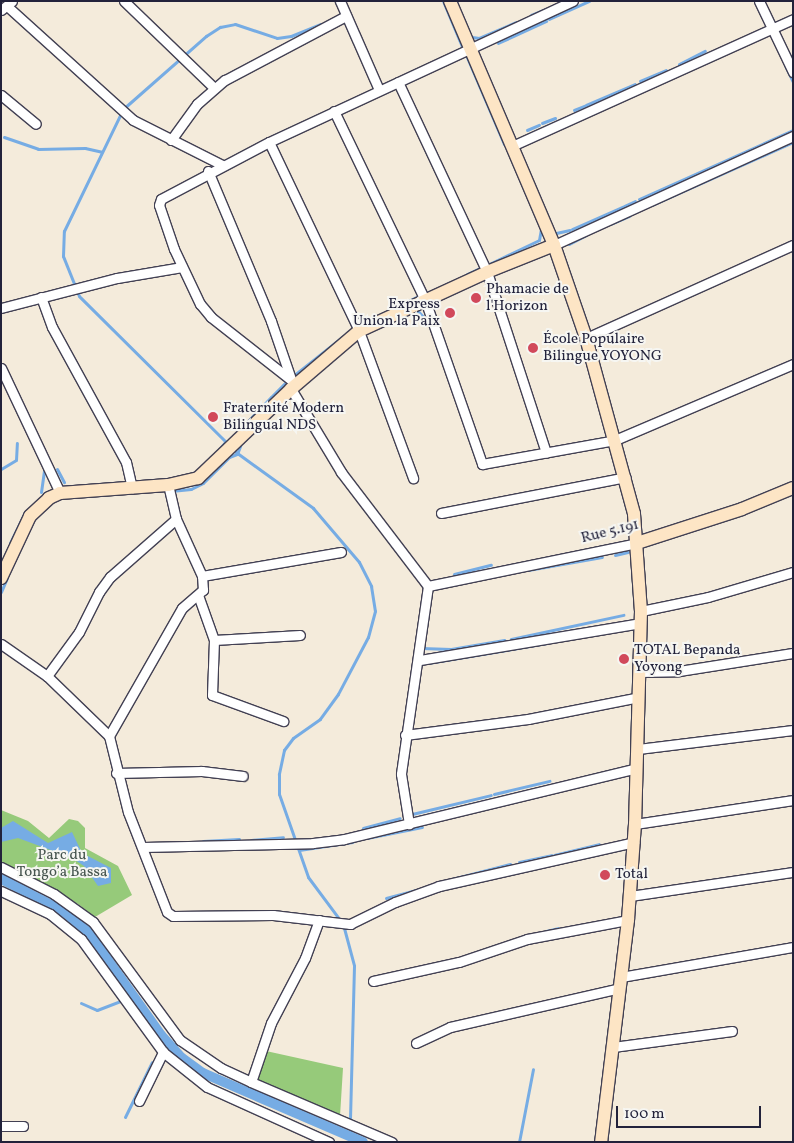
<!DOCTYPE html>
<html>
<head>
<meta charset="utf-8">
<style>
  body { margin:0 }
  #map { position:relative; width:794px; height:1143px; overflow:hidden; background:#f4ebdb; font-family:Vollkorn,serif }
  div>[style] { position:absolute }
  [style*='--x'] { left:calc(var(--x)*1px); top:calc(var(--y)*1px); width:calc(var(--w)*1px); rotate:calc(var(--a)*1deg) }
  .green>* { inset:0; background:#96ca7a }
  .water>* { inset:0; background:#76ace4 }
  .stream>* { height:3px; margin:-1.5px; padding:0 1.5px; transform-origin:1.5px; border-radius:1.5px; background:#76ace4 }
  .canal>* { height:10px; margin:-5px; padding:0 5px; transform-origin:5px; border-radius:5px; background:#76ace4 }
  .roads { filter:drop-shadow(1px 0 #424053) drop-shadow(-1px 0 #424053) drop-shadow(0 1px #424053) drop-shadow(0 -1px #424053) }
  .street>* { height:9px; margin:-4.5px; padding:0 4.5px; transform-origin:4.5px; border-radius:4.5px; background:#fff }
  .secondary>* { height:12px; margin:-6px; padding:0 6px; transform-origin:6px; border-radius:6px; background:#fde5c5 }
  .dots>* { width:14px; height:14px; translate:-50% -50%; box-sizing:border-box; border:2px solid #f6f6f2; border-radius:50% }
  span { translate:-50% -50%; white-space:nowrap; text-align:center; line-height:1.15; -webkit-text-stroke:4px #f6f6f2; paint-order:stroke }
  .poi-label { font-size:15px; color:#22223b }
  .left { translate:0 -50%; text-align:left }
  .right { translate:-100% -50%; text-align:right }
  .street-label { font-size:15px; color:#22223b }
  .park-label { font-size:15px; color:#45544e }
  .frame { position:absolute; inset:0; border:2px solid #22223b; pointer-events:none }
  .scale { position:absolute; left:616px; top:1106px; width:145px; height:22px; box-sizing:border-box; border:2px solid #22223b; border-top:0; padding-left:6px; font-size:15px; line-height:18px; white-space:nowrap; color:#22223b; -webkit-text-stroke:4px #f6f6f2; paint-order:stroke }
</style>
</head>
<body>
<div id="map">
  <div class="green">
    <div style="clip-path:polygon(1px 810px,28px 821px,49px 838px,69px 819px,78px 821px,85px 828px,85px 848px,118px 866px,132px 895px,95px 917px,78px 904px,1px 864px)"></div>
    <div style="clip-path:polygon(266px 1051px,343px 1068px,340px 1116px,255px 1081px)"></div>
  </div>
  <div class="water">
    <div style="clip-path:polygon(13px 821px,48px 843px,72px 832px,82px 853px,111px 868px,111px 883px,98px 886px,84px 866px,72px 858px,18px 838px,1px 842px,1px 828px)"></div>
  </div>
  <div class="stream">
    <div style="--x:443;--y:1;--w:52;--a:67.4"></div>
    <div style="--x:531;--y:15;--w:16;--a:-22"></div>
    <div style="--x:549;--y:19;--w:44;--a:-24.2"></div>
    <div style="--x:472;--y:37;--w:7;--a:8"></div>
    <div style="--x:479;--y:38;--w:40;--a:-23.4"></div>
    <div style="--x:498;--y:43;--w:53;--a:-24.6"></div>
    <div style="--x:466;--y:55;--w:97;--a:66.9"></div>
    <div style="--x:679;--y:64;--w:29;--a:-27"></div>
    <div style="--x:785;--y:65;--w:19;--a:65"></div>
    <div style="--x:640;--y:81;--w:28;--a:-23"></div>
    <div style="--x:586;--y:105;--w:53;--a:-23.2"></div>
    <div style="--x:574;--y:110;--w:11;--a:-22"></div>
    <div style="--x:542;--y:123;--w:14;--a:-21"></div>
    <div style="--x:527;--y:130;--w:13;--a:-23"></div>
    <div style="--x:4;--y:137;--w:36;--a:19"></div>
    <div style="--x:38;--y:149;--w:47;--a:-1.2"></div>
    <div style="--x:85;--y:148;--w:17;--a:13"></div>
    <div style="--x:639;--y:199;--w:169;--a:-24.1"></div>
    <div style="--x:652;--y:205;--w:154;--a:-24.1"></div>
    <div style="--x:624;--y:206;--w:12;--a:-24"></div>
    <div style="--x:610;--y:224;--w:21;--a:-23"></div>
    <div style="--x:572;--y:229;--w:55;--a:-23.7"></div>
    <div style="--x:556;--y:233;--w:14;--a:-12"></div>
    <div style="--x:569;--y:244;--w:19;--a:-28"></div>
    <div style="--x:489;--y:264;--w:55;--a:-25.6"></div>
    <div style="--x:539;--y:240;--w:11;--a:-80"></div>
    <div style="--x:467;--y:274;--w:17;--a:-25"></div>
    <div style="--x:390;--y:310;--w:32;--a:-26"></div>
    <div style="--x:417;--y:310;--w:12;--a:48"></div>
    <div style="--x:293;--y:376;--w:68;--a:-38.4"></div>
    <div style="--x:271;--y:397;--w:21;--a:-45"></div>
    <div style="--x:241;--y:428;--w:43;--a:-45.9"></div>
    <div style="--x:229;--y:445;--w:211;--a:-135.2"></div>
    <div style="--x:79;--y:296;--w:43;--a:-111.8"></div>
    <div style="--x:63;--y:256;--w:25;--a:-88"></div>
    <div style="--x:64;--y:231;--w:136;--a:-64.2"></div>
    <div style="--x:123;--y:109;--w:111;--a:-41.3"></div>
    <div style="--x:206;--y:36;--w:17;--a:-33"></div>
    <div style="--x:220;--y:27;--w:15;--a:-11"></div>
    <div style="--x:235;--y:24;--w:44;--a:18.4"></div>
    <div style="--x:277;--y:38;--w:14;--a:-8"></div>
    <div style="--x:291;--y:36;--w:32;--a:-22"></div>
    <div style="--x:233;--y:450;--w:99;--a:35.9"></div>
    <div style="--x:313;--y:508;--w:71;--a:49.6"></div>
    <div style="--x:359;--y:562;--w:27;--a:63"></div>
    <div style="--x:371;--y:586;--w:25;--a:81"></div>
    <div style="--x:375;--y:611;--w:27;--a:105"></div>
    <div style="--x:368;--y:637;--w:64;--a:117.8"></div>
    <div style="--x:338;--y:694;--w:31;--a:126"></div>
    <div style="--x:320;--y:719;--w:33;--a:145"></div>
    <div style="--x:293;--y:738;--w:15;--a:127"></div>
    <div style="--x:284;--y:750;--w:25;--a:102"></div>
    <div style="--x:279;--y:774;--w:20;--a:90"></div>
    <div style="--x:279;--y:794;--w:88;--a:70.7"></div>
    <div style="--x:308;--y:877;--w:54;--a:53.3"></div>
    <div style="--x:217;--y:452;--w:13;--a:-51"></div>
    <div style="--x:1;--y:469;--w:17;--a:-31"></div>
    <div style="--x:16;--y:460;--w:17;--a:-87"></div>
    <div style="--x:57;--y:469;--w:15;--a:62"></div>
    <div style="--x:171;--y:491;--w:20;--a:-6"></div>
    <div style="--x:191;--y:489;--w:13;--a:-27"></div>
    <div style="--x:203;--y:483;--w:37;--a:-45"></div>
    <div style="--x:229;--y:457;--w:9;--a:-21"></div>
    <div style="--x:237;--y:454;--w:9;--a:-69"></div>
    <div style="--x:41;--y:492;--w:22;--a:-82"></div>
    <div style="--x:10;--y:543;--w:34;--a:-64"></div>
    <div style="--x:615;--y:555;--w:13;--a:-13"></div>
    <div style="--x:528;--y:570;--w:75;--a:-10"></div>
    <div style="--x:454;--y:574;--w:38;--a:-14"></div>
    <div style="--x:1;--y:592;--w:15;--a:-67"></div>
    <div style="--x:511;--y:639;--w:115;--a:-12.1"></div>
    <div style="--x:421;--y:648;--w:30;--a:2"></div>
    <div style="--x:451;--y:649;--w:54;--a:-9.6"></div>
    <div style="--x:428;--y:663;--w:122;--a:-9.5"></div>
    <div style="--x:494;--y:794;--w:57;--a:-13.3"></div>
    <div style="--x:412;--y:814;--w:81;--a:-13.5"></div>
    <div style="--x:363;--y:828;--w:38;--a:-15"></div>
    <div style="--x:367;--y:838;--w:56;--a:-11.3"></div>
    <div style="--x:251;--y:840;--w:32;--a:-5"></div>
    <div style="--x:203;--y:841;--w:36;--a:-3"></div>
    <div style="--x:299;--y:850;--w:54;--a:-8.6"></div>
    <div style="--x:554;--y:855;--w:46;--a:-13.7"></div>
    <div style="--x:519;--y:862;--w:33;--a:-12"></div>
    <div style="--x:452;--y:879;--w:60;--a:-14.5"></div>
    <div style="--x:386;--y:898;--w:34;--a:-15"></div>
    <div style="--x:344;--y:928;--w:39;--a:75"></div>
    <div style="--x:354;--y:966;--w:152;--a:91.5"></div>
    <div style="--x:546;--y:931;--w:12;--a:-14"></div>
    <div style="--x:81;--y:1003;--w:17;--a:24"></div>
    <div style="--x:97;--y:1010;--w:40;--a:-21"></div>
    <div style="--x:125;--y:1117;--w:61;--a:-63.9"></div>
    <div style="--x:350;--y:1136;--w:5;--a:-90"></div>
    <div style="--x:519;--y:1142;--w:74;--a:-79.1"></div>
  </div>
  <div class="canal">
    <div style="--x:1;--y:879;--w:70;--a:27.3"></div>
    <div style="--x:63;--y:911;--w:33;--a:40"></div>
    <div style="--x:88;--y:932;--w:126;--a:54.7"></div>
    <div style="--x:161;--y:1035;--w:31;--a:48"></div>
    <div style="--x:182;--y:1058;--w:26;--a:36"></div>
    <div style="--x:203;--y:1073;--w:174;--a:23.3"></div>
  </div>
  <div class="roads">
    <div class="street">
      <div style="--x:124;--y:1;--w:125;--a:44"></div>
      <div style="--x:340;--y:1;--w:97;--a:66.3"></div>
      <div style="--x:759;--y:1;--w:79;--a:64.4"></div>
      <div style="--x:7;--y:6;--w:170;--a:42.1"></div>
      <div style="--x:133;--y:120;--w:100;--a:26.8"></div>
      <div style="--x:1;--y:10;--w:14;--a:-39"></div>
      <div style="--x:398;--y:82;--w:210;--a:64.9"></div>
      <div style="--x:487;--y:272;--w:190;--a:71.9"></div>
      <div style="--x:1;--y:95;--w:45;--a:39.6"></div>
      <div style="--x:334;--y:111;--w:210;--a:64.3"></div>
      <div style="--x:425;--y:300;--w:174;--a:70.8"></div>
      <div style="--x:482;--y:464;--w:135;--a:-10.2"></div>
      <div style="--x:615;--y:440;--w:194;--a:-23.1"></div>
      <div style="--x:171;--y:140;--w:44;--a:-54.2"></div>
      <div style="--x:197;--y:104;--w:37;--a:-41"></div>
      <div style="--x:225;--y:80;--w:137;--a:-27.9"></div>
      <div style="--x:269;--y:142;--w:209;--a:64.5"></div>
      <div style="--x:359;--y:331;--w:157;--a:69.8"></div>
      <div style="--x:512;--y:146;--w:308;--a:-24.3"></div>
      <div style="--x:208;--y:171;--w:163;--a:67.2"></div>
      <div style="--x:271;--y:321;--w:65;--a:71"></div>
      <div style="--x:554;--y:245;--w:263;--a:-24.5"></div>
      <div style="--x:41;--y:297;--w:32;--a:70"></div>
      <div style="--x:52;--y:327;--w:154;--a:61.3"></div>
      <div style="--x:126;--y:462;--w:27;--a:77"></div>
      <div style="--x:1;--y:308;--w:120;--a:-14.5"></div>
      <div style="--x:117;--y:278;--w:66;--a:-9.6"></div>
      <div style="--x:586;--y:338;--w:227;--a:-24.2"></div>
      <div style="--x:1;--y:368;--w:138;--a:64.7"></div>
      <div style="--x:291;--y:380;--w:102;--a:-141.8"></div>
      <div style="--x:211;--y:317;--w:17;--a:-130"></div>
      <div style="--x:200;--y:304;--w:61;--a:-115.3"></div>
      <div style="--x:174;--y:249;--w:46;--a:-108.8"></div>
      <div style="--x:159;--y:205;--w:6;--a:-72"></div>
      <div style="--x:161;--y:199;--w:122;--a:-27.8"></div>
      <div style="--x:269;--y:142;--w:335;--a:-24.9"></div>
      <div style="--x:291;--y:389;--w:97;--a:58.9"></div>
      <div style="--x:341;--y:472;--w:143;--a:52.7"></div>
      <div style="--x:428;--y:586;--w:190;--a:98.2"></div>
      <div style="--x:401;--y:774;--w:51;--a:80.9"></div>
      <div style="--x:441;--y:513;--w:188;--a:-11"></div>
      <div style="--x:202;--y:576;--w:141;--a:-9.8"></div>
      <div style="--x:428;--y:586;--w:213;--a:-11.6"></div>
      <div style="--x:198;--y:595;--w:48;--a:70.4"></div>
      <div style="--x:214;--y:640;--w:55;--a:92.1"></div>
      <div style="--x:212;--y:695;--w:76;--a:20.1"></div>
      <div style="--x:641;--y:611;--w:68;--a:-11.8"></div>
      <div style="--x:708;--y:597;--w:89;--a:-16.4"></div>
      <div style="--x:214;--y:640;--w:86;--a:-3.3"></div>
      <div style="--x:1;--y:644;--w:56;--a:34.8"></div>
      <div style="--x:47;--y:676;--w:86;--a:44.1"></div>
      <div style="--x:109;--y:736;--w:78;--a:76"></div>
      <div style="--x:128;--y:812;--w:107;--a:68.7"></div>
      <div style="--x:167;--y:912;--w:7;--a:34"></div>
      <div style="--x:173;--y:916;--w:100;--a:-0.6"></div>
      <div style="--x:273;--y:915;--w:78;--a:6.7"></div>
      <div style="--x:350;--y:924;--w:50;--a:-26.1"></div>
      <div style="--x:395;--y:902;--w:47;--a:-20"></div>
      <div style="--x:439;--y:886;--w:200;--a:-12.7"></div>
      <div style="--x:420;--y:660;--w:224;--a:-9.5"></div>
      <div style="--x:640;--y:672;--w:39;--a:-1"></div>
      <div style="--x:679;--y:671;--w:115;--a:-9"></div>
      <div style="--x:47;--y:676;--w:54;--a:-54"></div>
      <div style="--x:79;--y:632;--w:45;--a:-63.4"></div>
      <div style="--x:99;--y:592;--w:19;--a:-54"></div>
      <div style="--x:110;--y:577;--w:88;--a:-41.3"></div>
      <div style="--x:405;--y:735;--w:124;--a:-7.4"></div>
      <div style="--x:528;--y:719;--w:113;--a:-11.2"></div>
      <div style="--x:109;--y:736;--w:147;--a:-60.3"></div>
      <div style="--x:182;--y:608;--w:28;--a:-41"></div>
      <div style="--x:203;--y:590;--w:14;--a:-94"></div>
      <div style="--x:202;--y:576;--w:63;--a:-114.5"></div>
      <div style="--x:176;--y:519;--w:35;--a:-103"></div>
      <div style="--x:638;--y:749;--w:156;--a:-7"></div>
      <div style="--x:116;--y:773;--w:86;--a:-1.3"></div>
      <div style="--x:202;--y:771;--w:41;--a:7"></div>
      <div style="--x:635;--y:824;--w:160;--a:-8.6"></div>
      <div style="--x:143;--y:847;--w:170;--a:-1.3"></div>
      <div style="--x:313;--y:843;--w:31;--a:-7"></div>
      <div style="--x:344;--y:839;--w:301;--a:-13.6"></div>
      <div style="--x:1;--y:867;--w:59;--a:27"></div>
      <div style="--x:54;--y:894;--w:48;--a:35.7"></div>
      <div style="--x:93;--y:922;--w:147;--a:53.6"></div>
      <div style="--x:180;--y:1040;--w:50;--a:34.3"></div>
      <div style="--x:221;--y:1068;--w:33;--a:25"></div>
      <div style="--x:1;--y:891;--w:54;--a:25.1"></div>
      <div style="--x:50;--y:914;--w:40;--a:39"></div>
      <div style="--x:81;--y:939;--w:140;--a:54"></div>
      <div style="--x:630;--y:896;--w:165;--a:-8.4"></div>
      <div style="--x:319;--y:920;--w:40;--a:110.2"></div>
      <div style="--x:305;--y:958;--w:73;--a:117.6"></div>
      <div style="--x:271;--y:1023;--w:62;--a:108.7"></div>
      <div style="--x:251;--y:1082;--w:153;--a:23.1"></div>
      <div style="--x:621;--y:977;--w:175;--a:-9.9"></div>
      <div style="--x:373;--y:981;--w:88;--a:-12.5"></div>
      <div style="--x:459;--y:962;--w:72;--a:-18.7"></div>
      <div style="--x:527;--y:939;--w:103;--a:-10.7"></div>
      <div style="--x:416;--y:1043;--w:38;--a:-25"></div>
      <div style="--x:450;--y:1027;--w:174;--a:-12.9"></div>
      <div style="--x:613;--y:1047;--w:120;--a:-7.7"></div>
      <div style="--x:139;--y:1101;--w:55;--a:-63.9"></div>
      <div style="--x:163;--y:1052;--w:56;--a:38.5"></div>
      <div style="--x:207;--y:1087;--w:134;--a:24.3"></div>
      <div style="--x:1;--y:1126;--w:22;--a:0"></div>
    </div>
    <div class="secondary">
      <div style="--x:450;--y:1;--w:265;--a:66.9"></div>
      <div style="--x:554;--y:245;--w:98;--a:71"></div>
      <div style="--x:586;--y:338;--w:182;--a:74.7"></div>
      <div style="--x:634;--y:514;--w:97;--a:85.9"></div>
      <div style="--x:641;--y:611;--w:213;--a:91.6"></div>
      <div style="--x:635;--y:824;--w:96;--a:94.2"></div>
      <div style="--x:628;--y:920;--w:224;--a:96.9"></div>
      <div style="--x:637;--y:543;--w:110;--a:-17.9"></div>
      <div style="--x:742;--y:509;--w:55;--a:-22.4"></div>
      <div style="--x:1;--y:578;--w:68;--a:-64.9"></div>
      <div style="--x:30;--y:516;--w:26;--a:-43"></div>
      <div style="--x:49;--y:498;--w:12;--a:-24"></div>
      <div style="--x:60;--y:493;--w:108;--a:-4.2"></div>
      <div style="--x:168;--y:485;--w:31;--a:-13"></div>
      <div style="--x:198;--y:478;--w:129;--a:-43.7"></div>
      <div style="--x:291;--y:389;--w:89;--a:-40.5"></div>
      <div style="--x:359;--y:331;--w:141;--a:-24.7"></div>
      <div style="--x:487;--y:272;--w:72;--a:-21.9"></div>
    </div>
  </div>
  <div class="dots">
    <div style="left:476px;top:298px;background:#d1495b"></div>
    <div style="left:450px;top:313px;background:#d1495b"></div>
    <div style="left:533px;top:348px;background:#d1495b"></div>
    <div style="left:213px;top:417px;background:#d1495b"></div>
    <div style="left:624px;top:659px;background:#d1495b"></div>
    <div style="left:605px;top:875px;background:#d1495b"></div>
  </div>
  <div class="poi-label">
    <span class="left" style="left:486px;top:298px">Phamacie de<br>l'Horizon</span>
    <span class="right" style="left:440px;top:313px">Express<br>Union la Paix</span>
    <span class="left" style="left:543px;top:348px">École Populaire<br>Bilingue YOYONG</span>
    <span class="left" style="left:223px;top:417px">Fraternité Modern<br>Bilingual NDS</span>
    <span class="left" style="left:634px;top:659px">TOTAL Bepanda<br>Yoyong</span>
    <span class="left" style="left:615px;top:875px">Total</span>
  </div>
  <div class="street-label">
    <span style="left:610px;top:532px;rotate:-14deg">Rue 5.191</span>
  </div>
  <div class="park-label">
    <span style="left:62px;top:864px">Parc du<br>Tongo’a Bassa</span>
  </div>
  <div class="frame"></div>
  <div class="scale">100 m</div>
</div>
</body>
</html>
